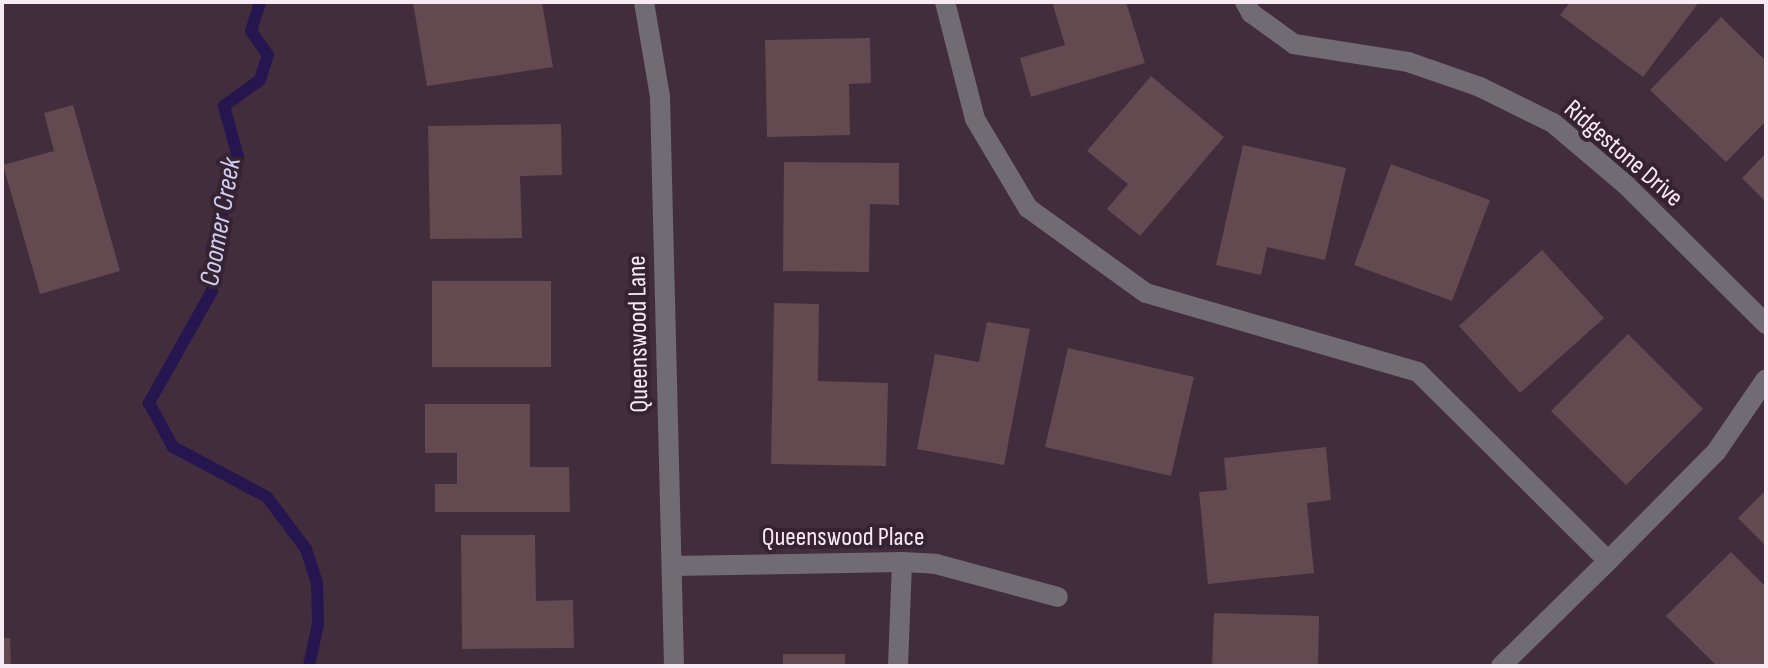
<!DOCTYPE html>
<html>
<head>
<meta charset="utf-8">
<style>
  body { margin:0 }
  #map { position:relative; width:1768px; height:668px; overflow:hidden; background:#412d3c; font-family:"Sofia Sans Condensed",sans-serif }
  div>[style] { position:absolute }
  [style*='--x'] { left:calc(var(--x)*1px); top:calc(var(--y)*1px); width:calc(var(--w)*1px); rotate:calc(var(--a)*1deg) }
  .stream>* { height:12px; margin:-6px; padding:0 6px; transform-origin:6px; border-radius:6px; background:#26164f }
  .building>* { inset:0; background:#634a51 }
  .minor>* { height:20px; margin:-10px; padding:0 10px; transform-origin:10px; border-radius:10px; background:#716b74 }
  span { translate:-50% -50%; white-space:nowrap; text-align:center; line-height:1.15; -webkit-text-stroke:8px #362331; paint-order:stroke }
  .street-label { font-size:26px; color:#f7eaf3 }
  .water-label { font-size:28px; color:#d2cdf3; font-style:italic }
  .frame { position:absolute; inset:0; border:4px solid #f7eaf3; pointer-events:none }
</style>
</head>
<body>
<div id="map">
  <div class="stream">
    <div style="--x:260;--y:2;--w:30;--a:107"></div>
    <div style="--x:251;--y:31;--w:29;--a:55"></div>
    <div style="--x:268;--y:55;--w:26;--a:108"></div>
    <div style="--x:260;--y:80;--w:44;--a:144.2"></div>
    <div style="--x:224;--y:106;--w:53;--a:74.6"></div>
    <div style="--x:238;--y:157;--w:97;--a:105.6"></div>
    <div style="--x:212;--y:250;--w:41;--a:90"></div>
    <div style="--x:212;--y:291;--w:129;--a:119.4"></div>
    <div style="--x:149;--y:403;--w:50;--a:61.4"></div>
    <div style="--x:173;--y:447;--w:106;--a:28"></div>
    <div style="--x:267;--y:497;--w:65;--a:53.1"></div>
    <div style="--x:306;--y:549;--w:35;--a:72"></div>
    <div style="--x:317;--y:582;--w:42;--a:88.6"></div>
    <div style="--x:318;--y:624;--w:43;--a:102.1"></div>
  </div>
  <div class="building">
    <div style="clip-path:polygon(413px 2px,542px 2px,553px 67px,427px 86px)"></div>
    <div style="clip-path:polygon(1052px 2px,1126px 2px,1145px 63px,1031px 97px,1020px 58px,1065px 45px)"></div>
    <div style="clip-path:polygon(1570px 2px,1699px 2px,1643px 77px,1560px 15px)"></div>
    <div style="clip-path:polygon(1721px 17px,1766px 61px,1766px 121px,1726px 162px,1650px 90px)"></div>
    <div style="clip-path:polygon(870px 38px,871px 83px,849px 84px,850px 135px,767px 137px,765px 40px)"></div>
    <div style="clip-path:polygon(1151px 76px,1224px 137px,1140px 236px,1107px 209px,1128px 184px,1087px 151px)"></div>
    <div style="clip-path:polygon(73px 105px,120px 271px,40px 294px,3px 165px,54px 151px,44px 113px)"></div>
    <div style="clip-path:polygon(561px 124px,562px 175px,520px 176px,522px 238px,430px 239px,428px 126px)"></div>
    <div style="clip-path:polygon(1243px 145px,1346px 168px,1325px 260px,1267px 247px,1261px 275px,1216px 265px)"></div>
    <div style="clip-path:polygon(1766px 153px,1766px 202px,1742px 178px)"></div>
    <div style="clip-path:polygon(784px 162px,899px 163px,899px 205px,870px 204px,869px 272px,783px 271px)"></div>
    <div style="clip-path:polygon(1391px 164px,1490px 200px,1452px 301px,1354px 265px)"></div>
    <div style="clip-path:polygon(1542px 250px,1604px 318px,1520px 393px,1459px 326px)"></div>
    <div style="clip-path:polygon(432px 281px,551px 281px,551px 367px,432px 367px)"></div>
    <div style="clip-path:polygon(774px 303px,819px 304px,818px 381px,888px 383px,886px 466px,771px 464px)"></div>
    <div style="clip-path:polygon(987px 322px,1030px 329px,1004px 465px,917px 449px,935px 354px,979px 362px)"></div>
    <div style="clip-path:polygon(1628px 334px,1703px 409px,1626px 485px,1551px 411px)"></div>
    <div style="clip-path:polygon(1068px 348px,1194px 377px,1171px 476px,1045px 447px)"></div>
    <div style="clip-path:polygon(425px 404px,530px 404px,530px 467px,569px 467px,570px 512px,435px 512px,435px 484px,457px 484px,457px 453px,425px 453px)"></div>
    <div style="clip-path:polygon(1326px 447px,1331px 500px,1307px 503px,1314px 573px,1208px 584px,1199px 492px,1227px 490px,1224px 458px)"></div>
    <div style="clip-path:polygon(1766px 490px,1766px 546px,1738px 518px)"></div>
    <div style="clip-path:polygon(461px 535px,535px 535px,536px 601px,573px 600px,574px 648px,462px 649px)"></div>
    <div style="clip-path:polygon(1731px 552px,1766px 587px,1766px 666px,1717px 666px,1666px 616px)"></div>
    <div style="clip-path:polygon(1214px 613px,1319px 616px,1318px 666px,1212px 666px)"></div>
    <div style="clip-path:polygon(2px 638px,10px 638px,11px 666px,2px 666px)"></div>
    <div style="clip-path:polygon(783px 654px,845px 654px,845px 666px,783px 666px)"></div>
  </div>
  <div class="minor">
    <div style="--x:644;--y:2;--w:96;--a:80.4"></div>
    <div style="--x:660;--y:97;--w:569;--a:88.59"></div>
    <div style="--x:945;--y:2;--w:121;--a:75.6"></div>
    <div style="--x:975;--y:119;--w:104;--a:59.2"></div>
    <div style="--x:1028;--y:208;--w:145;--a:35.8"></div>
    <div style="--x:1146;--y:293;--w:283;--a:16.2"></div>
    <div style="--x:1418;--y:372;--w:268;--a:44.8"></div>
    <div style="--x:1608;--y:561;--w:150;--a:135.5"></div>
    <div style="--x:1245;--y:2;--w:13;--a:61"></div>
    <div style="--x:1251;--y:13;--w:53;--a:35.8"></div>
    <div style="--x:1294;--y:44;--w:115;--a:9"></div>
    <div style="--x:1408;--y:62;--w:76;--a:19.1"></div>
    <div style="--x:1480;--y:87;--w:81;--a:26.3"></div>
    <div style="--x:1553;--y:123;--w:94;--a:40.3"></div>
    <div style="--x:1625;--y:184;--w:199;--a:44.8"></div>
    <div style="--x:1608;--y:561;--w:153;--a:-45.3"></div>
    <div style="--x:1716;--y:452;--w:88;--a:-55.6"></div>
    <div style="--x:672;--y:566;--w:230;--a:-1"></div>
    <div style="--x:902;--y:562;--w:34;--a:3"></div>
    <div style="--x:936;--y:564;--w:126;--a:15.1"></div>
    <div style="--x:898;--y:666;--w:104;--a:-87.8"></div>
  </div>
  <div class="street-label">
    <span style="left:1623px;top:154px;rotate:41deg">Ridgestone Drive</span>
    <span style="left:639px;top:334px;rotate:-91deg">Queenswood Lane</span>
    <span style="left:843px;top:538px">Queenswood Place</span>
  </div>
  <div class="water-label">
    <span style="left:221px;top:222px;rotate:-80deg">Coomer Creek</span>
  </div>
  <div class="frame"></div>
</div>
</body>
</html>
